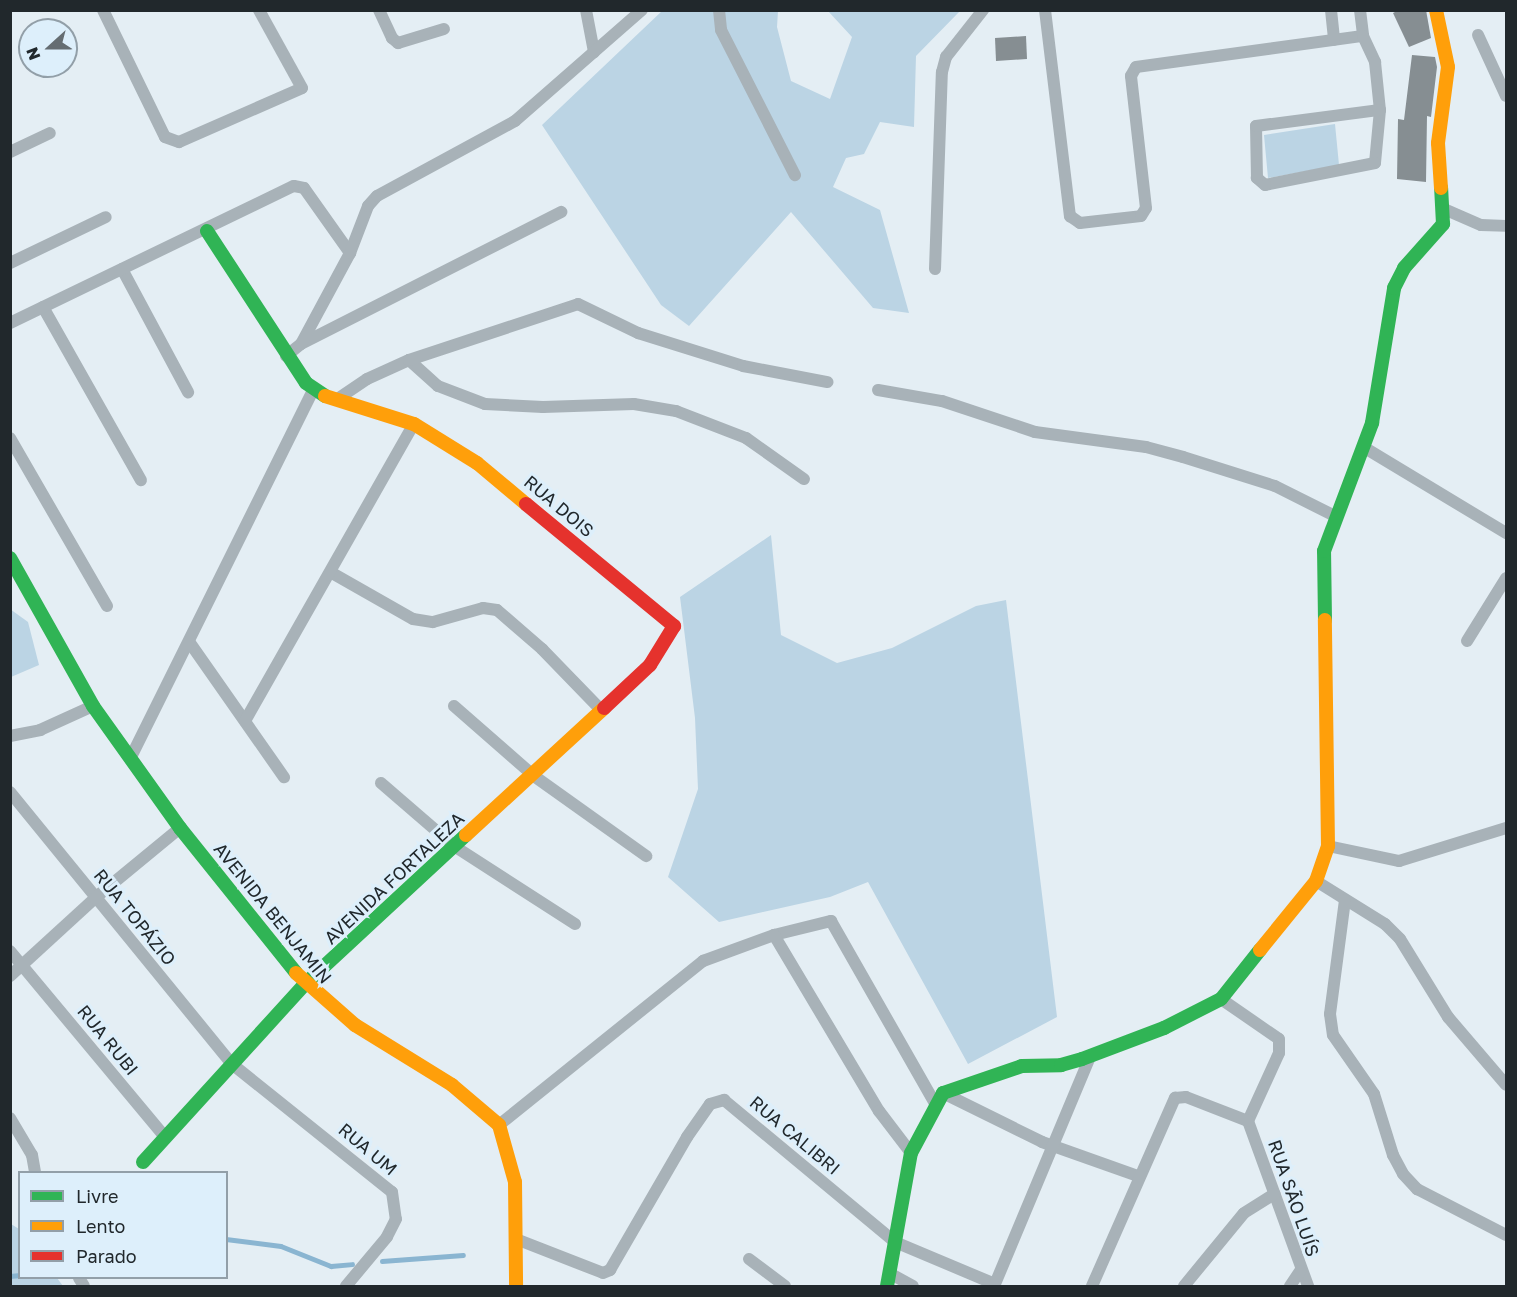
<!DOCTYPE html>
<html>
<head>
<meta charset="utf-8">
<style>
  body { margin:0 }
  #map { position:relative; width:1517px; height:1297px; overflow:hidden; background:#e4eef4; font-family:"Golos Text",sans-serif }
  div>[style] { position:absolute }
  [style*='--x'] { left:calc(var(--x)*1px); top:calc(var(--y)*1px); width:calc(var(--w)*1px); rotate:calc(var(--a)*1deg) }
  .green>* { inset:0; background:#bbd4e4 }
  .stream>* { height:4.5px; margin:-2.25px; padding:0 2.25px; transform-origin:2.25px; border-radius:2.25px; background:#8ab5d1 }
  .building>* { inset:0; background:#868e92 }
  .street>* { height:12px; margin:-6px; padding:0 6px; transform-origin:6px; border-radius:6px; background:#a8b2b8 }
  .fast>* { height:14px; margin:-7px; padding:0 7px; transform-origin:7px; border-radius:7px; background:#30b455 }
  .slow>* { height:14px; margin:-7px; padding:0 7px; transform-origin:7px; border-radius:7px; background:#ff9f0a }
  .jam>* { height:14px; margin:-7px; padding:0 7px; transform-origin:7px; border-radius:7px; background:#e5322d }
  span { translate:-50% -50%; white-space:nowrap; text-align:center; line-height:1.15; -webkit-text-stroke:6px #ddeffb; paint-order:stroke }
  .street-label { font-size:18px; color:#21282c }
  .frame { position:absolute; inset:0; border:12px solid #21282c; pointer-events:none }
  .legend { position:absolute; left:18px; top:1171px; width:210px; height:108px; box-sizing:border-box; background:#ddeffb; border:2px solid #929fa8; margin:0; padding:8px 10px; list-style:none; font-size:18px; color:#21282c }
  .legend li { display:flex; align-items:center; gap:12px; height:30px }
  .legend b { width:30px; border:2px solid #929fa8 }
  .north { position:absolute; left:18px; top:18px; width:60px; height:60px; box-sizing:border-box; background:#ddeffb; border:2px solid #929fa8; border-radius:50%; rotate:249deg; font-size:16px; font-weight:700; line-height:24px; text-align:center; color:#21282c }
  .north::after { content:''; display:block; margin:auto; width:21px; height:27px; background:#656d72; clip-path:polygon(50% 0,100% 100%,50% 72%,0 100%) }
</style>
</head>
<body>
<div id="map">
  <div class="green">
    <div style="clip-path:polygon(662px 11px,778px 11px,777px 27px,791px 81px,830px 99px,852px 37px,828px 11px,960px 11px,916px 56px,914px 127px,880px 122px,864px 154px,846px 158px,833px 187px,880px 210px,909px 313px,873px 308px,791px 212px,689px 326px,661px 305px,542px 125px)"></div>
    <div style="clip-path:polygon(1335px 124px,1339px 165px,1268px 178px,1264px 135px)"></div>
    <div style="clip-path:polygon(771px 535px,781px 635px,837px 663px,892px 648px,976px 606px,1006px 600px,1057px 1017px,968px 1064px,868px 882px,830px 897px,719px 922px,668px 877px,698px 789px,695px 718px,680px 597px)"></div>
    <div style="clip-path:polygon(10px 609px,28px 622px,39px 665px,11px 677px)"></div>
    <div style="clip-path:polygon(11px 1224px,19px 1229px,20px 1278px,57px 1278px,63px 1286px,11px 1286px)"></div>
  </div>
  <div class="stream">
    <div style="--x:226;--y:1239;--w:55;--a:7.3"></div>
    <div style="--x:281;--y:1246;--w:54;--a:21.8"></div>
    <div style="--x:331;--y:1266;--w:21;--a:-5"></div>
    <div style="--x:382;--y:1261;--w:81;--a:-4.2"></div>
    <div style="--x:10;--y:1276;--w:10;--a:-6"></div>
  </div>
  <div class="building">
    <div style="clip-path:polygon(1399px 10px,1426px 10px,1431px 38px,1409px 47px,1393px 13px)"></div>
    <div style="clip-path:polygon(1026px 36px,1027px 59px,996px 61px,995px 38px)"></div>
    <div style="clip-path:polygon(1412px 55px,1435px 57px,1437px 67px,1431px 117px,1427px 116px,1426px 182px,1397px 179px,1398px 119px,1404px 120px)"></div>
  </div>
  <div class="street">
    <div style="--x:103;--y:10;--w:141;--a:64"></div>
    <div style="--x:165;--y:137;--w:15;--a:20"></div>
    <div style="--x:179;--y:142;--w:134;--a:-23.7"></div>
    <div style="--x:302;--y:88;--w:89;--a:-118.9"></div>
    <div style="--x:379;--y:10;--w:31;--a:65"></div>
    <div style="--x:392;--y:38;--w:8;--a:40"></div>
    <div style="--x:398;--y:43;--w:48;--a:-16.9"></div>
    <div style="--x:586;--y:10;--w:43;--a:79.2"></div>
    <div style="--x:719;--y:10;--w:20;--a:84"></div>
    <div style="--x:721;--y:30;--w:163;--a:63"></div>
    <div style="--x:1045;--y:10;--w:208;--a:83.1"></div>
    <div style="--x:1070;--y:216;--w:12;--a:35"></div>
    <div style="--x:1080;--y:223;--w:61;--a:-6.5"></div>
    <div style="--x:1141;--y:216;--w:9;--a:-58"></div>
    <div style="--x:1146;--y:208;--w:133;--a:-96.5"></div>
    <div style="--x:1131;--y:76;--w:10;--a:-61"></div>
    <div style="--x:1136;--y:67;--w:229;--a:-7.8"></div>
    <div style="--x:1331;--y:10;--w:30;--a:84"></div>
    <div style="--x:1360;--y:10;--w:26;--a:83"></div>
    <div style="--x:1363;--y:36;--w:29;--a:65"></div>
    <div style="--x:1375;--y:62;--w:48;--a:84.1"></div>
    <div style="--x:1380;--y:110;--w:53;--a:95.4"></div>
    <div style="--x:1375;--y:163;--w:112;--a:168.7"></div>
    <div style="--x:1265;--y:185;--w:11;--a:-139"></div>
    <div style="--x:1257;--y:178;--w:52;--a:-91.1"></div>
    <div style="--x:1256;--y:126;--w:125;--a:-7.4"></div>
    <div style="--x:1478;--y:35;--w:67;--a:65.3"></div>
    <div style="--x:10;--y:152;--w:44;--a:-25.4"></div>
    <div style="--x:1444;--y:209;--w:40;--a:23.4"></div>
    <div style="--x:1481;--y:225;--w:25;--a:2"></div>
    <div style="--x:10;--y:263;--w:106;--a:-25.6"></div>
    <div style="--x:122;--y:269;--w:140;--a:61.8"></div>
    <div style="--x:935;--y:269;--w:197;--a:-88"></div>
    <div style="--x:942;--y:72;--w:16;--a:-75"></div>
    <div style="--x:946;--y:57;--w:60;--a:-51.8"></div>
    <div style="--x:43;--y:307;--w:199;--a:60.5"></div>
    <div style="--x:10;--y:323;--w:315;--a:-25.8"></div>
    <div style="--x:294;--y:186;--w:10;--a:11"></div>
    <div style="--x:304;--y:188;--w:80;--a:54.7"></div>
    <div style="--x:301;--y:344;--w:292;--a:-26.9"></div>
    <div style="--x:286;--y:356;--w:19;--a:-39"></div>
    <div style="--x:301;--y:344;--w:103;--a:-61.7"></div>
    <div style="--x:350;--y:253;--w:50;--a:-69"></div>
    <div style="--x:368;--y:206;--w:13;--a:-48"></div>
    <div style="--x:377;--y:196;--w:157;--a:-28.5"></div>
    <div style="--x:515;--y:121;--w:169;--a:-41.2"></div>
    <div style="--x:409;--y:360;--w:39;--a:42"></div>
    <div style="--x:438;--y:386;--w:50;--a:21"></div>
    <div style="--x:485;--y:404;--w:58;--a:3"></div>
    <div style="--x:543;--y:407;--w:91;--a:-1.9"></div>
    <div style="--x:634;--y:404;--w:43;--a:9.5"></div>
    <div style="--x:676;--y:411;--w:75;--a:21.1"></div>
    <div style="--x:746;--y:438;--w:71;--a:35.3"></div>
    <div style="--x:878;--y:390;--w:65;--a:9.8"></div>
    <div style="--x:942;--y:401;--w:98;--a:18.4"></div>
    <div style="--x:1035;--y:432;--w:112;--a:7.7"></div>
    <div style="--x:1146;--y:447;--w:38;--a:15"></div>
    <div style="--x:1183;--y:457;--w:96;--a:17.5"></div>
    <div style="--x:1275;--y:486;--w:69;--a:26.6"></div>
    <div style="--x:336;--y:400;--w:37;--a:-34"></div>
    <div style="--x:367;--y:379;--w:46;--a:-24.3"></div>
    <div style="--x:409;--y:360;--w:178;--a:-18.3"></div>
    <div style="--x:578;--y:304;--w:67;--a:25.8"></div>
    <div style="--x:638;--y:333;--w:110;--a:17.4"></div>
    <div style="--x:743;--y:366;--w:86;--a:10.8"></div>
    <div style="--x:10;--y:438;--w:194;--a:60"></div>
    <div style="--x:1365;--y:448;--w:165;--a:31.1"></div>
    <div style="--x:332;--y:573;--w:93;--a:29.6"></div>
    <div style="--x:413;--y:619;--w:20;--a:9"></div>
    <div style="--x:433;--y:622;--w:52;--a:-15.6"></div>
    <div style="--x:483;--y:608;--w:14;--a:8"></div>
    <div style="--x:497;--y:610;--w:60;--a:40.9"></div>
    <div style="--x:542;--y:649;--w:86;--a:45.9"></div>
    <div style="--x:1467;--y:641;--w:74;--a:-58.2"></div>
    <div style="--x:190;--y:643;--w:164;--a:55"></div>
    <div style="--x:454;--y:706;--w:106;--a:41.2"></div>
    <div style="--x:534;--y:776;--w:138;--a:35.5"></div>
    <div style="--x:245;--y:721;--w:342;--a:-60.4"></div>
    <div style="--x:10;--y:736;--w:31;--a:-11"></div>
    <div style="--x:40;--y:730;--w:58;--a:-24.4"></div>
    <div style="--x:130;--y:759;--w:412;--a:-63.6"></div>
    <div style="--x:381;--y:783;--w:96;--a:40.8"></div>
    <div style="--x:454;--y:846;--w:144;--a:32.8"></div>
    <div style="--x:10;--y:792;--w:351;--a:50.8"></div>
    <div style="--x:232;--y:1064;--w:205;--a:38.7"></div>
    <div style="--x:392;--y:1192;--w:27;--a:82"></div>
    <div style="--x:396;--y:1219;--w:20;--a:117"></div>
    <div style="--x:387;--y:1237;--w:64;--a:129.9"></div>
    <div style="--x:1328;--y:846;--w:73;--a:11.9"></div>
    <div style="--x:1399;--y:861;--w:112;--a:-17.1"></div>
    <div style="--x:1316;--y:881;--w:81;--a:31.9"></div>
    <div style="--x:1385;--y:924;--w:21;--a:45"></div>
    <div style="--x:1400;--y:939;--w:92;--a:58.4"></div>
    <div style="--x:1448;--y:1017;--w:89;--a:49.5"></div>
    <div style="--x:1345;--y:900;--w:115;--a:97.5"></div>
    <div style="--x:1330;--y:1014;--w:21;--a:82"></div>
    <div style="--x:1333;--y:1035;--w:72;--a:55.2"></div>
    <div style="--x:1374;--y:1094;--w:64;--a:72.7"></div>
    <div style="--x:1393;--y:1155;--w:21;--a:62"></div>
    <div style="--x:1403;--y:1174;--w:21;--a:47"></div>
    <div style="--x:1417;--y:1189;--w:100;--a:27.3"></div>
    <div style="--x:774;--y:935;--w:59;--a:-13.8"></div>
    <div style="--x:831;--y:921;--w:210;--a:60.3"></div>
    <div style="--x:10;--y:951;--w:242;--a:50.2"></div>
    <div style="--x:10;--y:976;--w:115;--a:-42.5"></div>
    <div style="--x:95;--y:898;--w:110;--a:-39.5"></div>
    <div style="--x:1221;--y:999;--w:70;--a:34.6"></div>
    <div style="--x:1279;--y:1039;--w:14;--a:90"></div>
    <div style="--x:1279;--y:1053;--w:75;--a:114.5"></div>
    <div style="--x:943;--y:1093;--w:110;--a:26.3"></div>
    <div style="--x:1042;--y:1142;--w:102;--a:19.5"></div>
    <div style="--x:10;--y:1118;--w:43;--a:59.3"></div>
    <div style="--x:32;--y:1155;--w:17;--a:80"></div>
    <div style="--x:1248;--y:1121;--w:176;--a:70"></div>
    <div style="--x:499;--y:1125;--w:262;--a:-38.8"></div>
    <div style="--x:703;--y:961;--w:76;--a:-20.1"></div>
    <div style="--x:774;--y:935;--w:205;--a:59.2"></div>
    <div style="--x:879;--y:1111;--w:53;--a:52.7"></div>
    <div style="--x:516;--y:1239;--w:93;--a:21.3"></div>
    <div style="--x:603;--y:1273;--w:8;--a:-23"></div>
    <div style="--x:610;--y:1270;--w:154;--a:-59.9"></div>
    <div style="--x:687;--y:1137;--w:40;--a:-55.1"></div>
    <div style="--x:710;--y:1104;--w:15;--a:-16"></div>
    <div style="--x:724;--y:1100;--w:222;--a:39.7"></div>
    <div style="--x:895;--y:1242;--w:108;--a:22.8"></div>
    <div style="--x:995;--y:1284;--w:248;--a:-67.3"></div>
    <div style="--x:749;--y:1259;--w:45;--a:36.9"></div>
    <div style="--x:891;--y:1274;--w:25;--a:29"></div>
    <div style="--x:79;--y:1278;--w:9;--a:58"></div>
    <div style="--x:1092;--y:1286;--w:206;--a:-66.2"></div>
    <div style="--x:1175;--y:1098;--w:11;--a:-5"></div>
    <div style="--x:1186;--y:1097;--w:66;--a:21.2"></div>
    <div style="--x:1184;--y:1286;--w:94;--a:-50.6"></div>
    <div style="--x:1244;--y:1213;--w:36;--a:-32"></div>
    <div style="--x:1290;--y:1286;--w:18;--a:-56"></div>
  </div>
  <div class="fast">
    <div style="--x:207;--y:231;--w:181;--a:56.9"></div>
    <div style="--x:306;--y:383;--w:23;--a:34"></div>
    <div style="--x:10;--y:558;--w:170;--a:60.7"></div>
    <div style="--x:93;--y:706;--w:150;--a:54.5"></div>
    <div style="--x:180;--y:828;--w:186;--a:51.3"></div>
    <div style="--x:1325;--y:620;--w:69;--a:-90.8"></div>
    <div style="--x:1324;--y:551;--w:137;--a:-69.4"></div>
    <div style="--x:1372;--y:423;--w:137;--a:-80.7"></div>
    <div style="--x:1394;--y:288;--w:22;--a:-63"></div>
    <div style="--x:1404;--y:268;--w:59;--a:-48.4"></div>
    <div style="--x:1443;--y:224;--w:36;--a:-93"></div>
    <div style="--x:143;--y:1162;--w:241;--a:-47.7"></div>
    <div style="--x:305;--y:984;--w:219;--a:-42.8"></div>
    <div style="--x:887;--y:1286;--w:135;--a:-79.8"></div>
    <div style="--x:911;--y:1153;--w:68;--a:-61.9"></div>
    <div style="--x:943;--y:1093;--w:83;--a:-18.9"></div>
    <div style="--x:1022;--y:1066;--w:39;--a:-1"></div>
    <div style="--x:1061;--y:1065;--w:22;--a:-16"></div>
    <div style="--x:1082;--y:1059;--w:88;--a:-20.7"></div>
    <div style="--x:1164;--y:1028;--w:64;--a:-27"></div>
    <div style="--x:1221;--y:999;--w:63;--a:-51.5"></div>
  </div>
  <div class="slow">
    <div style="--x:1436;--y:10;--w:58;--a:78.1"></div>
    <div style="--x:1448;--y:67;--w:77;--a:97.5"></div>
    <div style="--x:1438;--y:143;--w:45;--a:86.2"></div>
    <div style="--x:325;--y:396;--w:93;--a:17.5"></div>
    <div style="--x:414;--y:424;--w:74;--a:31.8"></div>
    <div style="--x:477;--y:463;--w:64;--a:39.9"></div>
    <div style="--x:466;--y:835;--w:188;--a:-42.6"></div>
    <div style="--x:1260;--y:950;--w:89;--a:-50.9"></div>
    <div style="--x:1316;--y:881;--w:37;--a:-71"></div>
    <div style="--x:1328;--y:846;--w:226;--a:-90.8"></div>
    <div style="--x:296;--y:973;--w:79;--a:41.4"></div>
    <div style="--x:355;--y:1025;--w:114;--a:31.7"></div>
    <div style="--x:452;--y:1085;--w:62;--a:40.4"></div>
    <div style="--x:499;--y:1125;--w:59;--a:74.3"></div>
    <div style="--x:515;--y:1182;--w:104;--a:89.4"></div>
  </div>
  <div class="jam">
    <div style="--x:526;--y:504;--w:192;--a:39.5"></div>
    <div style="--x:674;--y:626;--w:46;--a:121.6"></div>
    <div style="--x:650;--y:665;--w:63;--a:136.9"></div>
  </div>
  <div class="street-label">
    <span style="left:559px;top:506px;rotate:40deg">RUA DOIS</span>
    <span style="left:394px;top:878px;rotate:-43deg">AVENIDA FORTALEZA</span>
    <span style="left:273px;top:913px;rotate:51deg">AVENIDA BENJAMIN</span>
    <span style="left:135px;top:917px;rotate:51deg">RUA TOPÁZIO</span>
    <span style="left:108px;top:1040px;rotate:51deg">RUA RUBI</span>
    <span style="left:795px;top:1135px;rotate:40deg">RUA CALIBRI</span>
    <span style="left:368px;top:1149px;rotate:40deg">RUA UM</span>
    <span style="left:1294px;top:1198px;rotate:71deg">RUA SÃO LUÍS</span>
  </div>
  <div class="frame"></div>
  <ul class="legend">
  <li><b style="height:8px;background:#30b455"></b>Livre</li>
  <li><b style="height:8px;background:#ff9f0a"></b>Lento</li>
  <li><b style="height:8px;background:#e5322d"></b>Parado</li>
  </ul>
  <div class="north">N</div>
</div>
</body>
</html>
